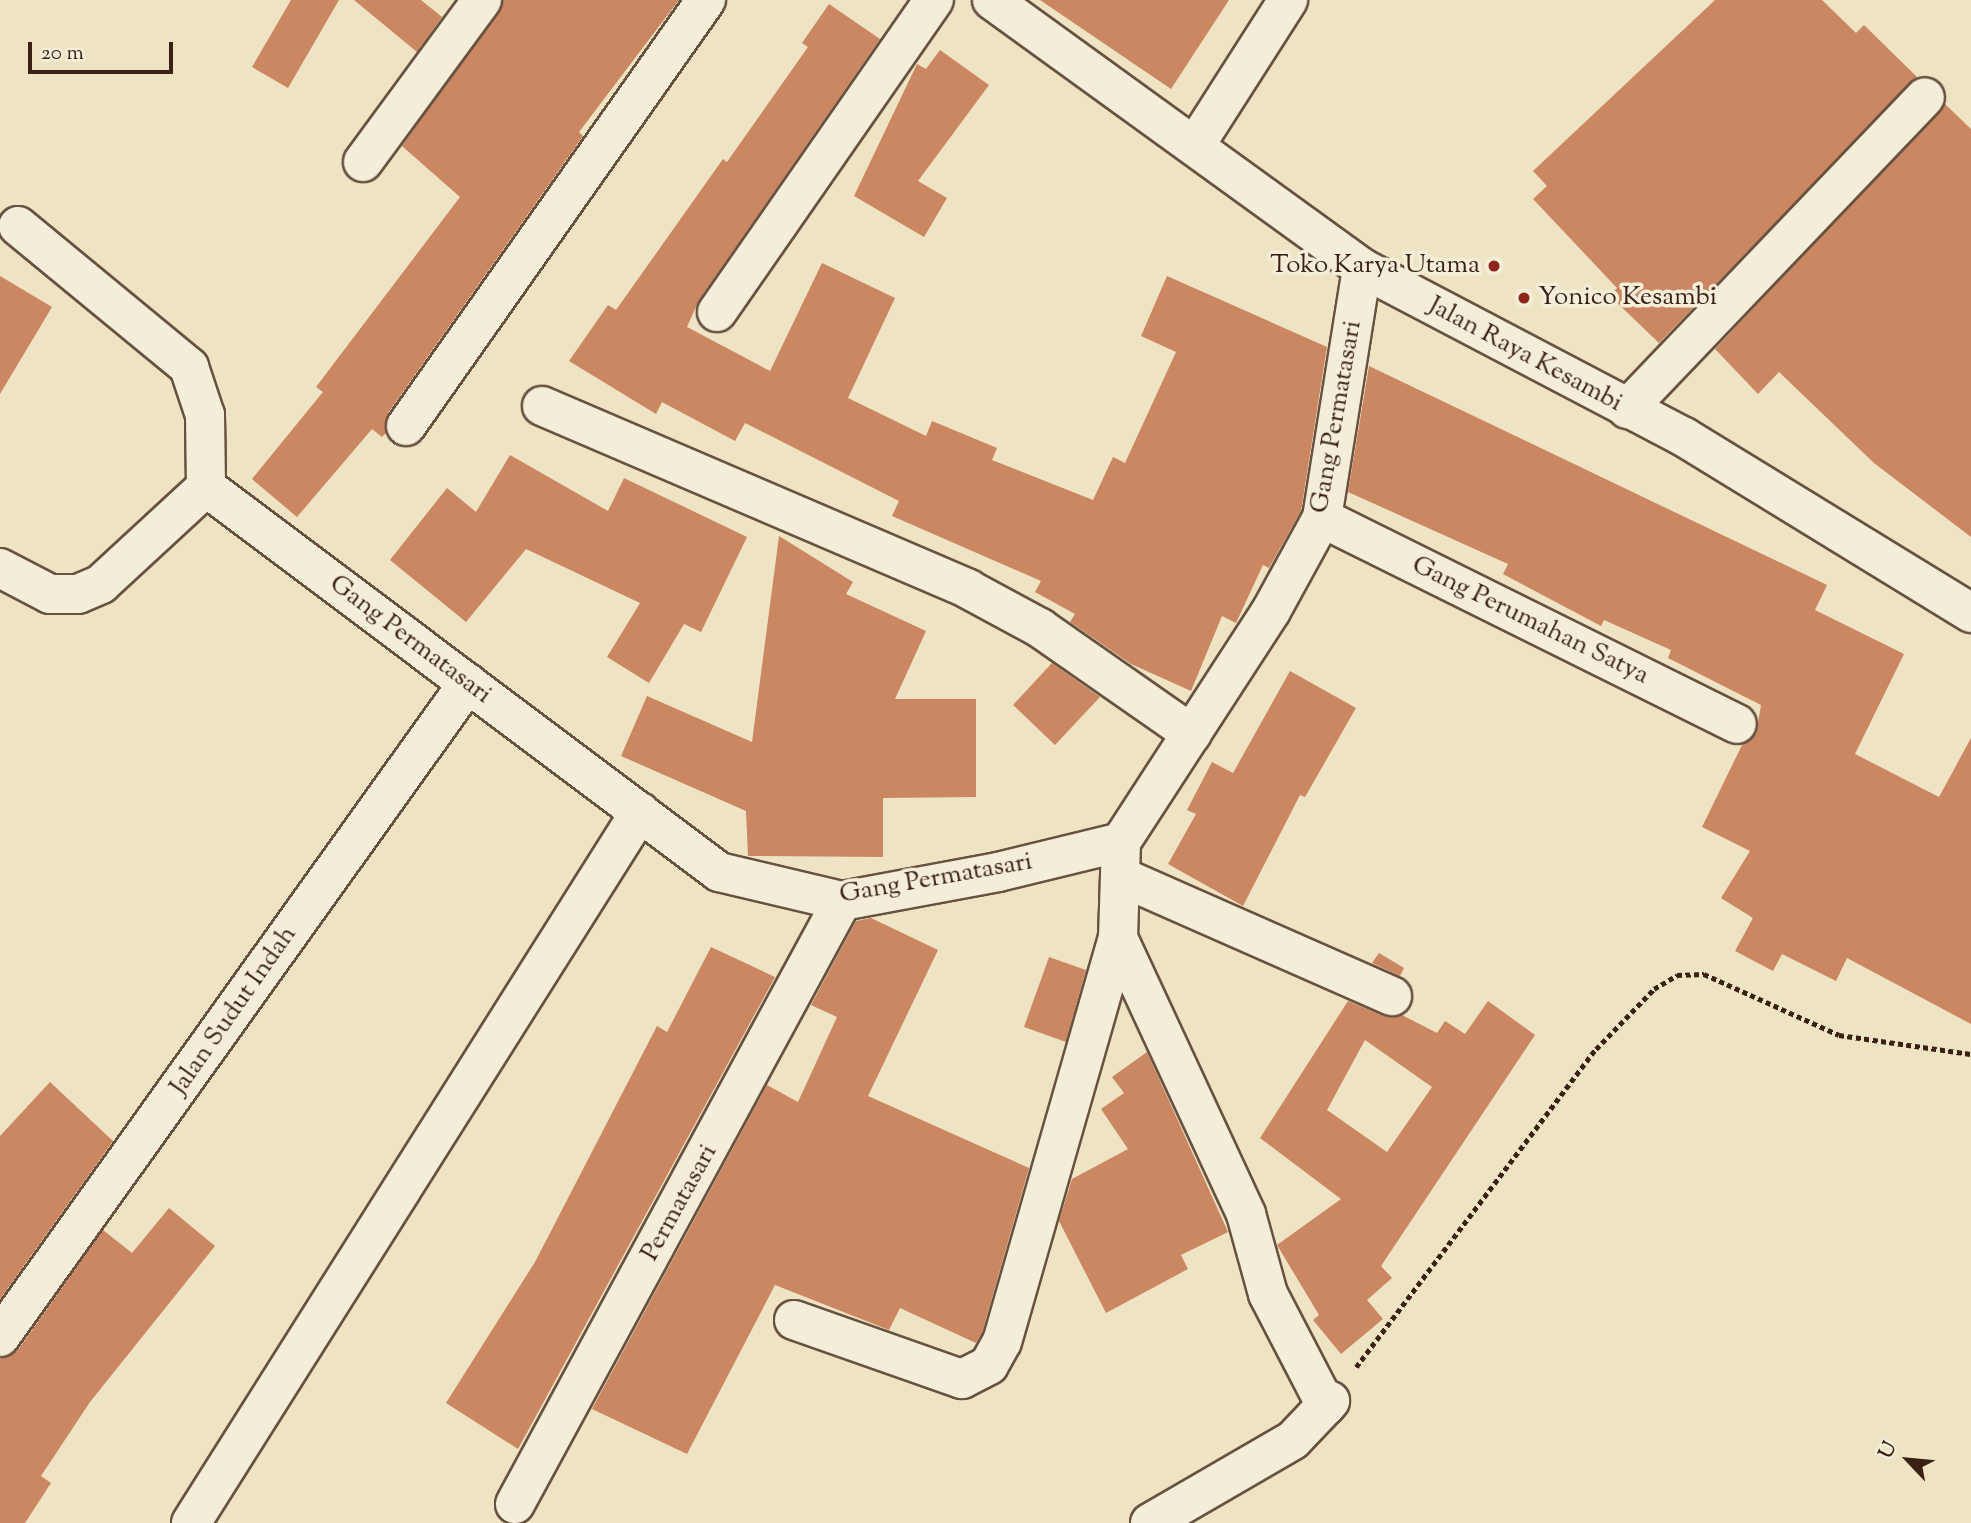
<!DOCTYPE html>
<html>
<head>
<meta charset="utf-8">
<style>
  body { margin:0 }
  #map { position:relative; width:1971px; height:1523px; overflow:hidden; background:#eee3c3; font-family:"Sorts Mill Goudy",serif }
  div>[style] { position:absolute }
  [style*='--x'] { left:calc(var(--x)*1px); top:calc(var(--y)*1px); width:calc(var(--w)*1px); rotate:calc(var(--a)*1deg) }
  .building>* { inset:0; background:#cb8662 }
  .path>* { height:4.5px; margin-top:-2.25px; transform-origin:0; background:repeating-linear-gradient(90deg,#3a2114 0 5px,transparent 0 8.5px) }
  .roads { filter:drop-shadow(2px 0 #675240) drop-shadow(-2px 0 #675240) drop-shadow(0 2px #675240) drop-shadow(0 -2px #675240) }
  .minor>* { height:38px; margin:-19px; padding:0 19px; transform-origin:19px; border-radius:19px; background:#f4edd8 }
  .tertiary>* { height:38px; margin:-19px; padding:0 19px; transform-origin:19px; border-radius:19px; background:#f4edd8 }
  .dots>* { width:19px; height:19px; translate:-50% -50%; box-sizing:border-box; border:4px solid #f4edd8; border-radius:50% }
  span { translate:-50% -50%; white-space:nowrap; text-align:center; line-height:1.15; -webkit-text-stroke:7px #f4edd8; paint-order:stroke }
  .poi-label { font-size:26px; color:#3a2114 }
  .right { translate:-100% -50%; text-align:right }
  .left { translate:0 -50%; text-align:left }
  .street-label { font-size:26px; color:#3a2114 }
  .north { position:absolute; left:1873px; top:1425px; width:70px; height:70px; -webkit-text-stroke:5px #f4edd8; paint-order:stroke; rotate:296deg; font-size:19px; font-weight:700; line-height:28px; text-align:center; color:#3a2114 }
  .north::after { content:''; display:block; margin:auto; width:24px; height:32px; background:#3a2114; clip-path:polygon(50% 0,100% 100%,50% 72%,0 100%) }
  .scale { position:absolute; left:28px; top:42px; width:145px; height:32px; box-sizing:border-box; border:4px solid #3a2114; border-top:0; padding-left:9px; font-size:21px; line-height:24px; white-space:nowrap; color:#3a2114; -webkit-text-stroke:5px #f4edd8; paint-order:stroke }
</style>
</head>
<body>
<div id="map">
  <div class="building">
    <div style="clip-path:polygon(291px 0,339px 0,288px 88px,252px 67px)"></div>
    <div style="clip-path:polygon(354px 0,421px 0,442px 17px,417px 52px)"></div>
    <div style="clip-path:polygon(503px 0,679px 0,579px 132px,583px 136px,388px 413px,386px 433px,382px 437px,372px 429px,297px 517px,252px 479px,323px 392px,316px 387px,460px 197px,402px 146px)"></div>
    <div style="clip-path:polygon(1040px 0,1229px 0,1171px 89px)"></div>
    <div style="clip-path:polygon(1715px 0,1822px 0,1856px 33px,1864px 25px,1917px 77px,1659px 343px,1610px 296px,1617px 288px,1533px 199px,1547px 186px,1533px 171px)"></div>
    <div style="clip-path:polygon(829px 4px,880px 39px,699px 300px,687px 327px,770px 371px,822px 263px,895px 298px,848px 398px,926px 436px,932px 421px,997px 448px,992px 460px,1093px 500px,1113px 457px,1125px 463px,1176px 352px,1141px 336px,1167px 276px,1327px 347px,1301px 511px,1269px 568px,1263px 565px,1236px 623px,1222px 616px,1191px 691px,1131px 664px,1070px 622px,1075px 614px,1035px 592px,1041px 581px,892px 516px,899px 501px,745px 423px,735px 441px,662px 402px,656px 414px,569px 361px,608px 305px,616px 310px,723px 159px,727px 162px,808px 47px,802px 43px)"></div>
    <div style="clip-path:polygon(940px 50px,989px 85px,918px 181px,947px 198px,924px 237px,854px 196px,917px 64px,926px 69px)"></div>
    <div style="clip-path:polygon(1945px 104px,1971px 129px,1971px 537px,1874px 463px,1779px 372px,1758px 394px,1715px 349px)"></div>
    <div style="clip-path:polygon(0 276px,52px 307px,0 394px)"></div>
    <div style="clip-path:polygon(1369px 366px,1827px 585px,1815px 610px,1904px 654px,1855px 754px,1939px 797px,1971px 738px,1971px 1024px,1847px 958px,1836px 981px,1782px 954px,1773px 971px,1735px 951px,1753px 918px,1721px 898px,1750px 851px,1702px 827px,1742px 745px,1756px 734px,1761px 705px,1668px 658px,1671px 650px,1604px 620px,1601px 626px,1503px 574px,1508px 564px,1348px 492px)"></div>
    <div style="clip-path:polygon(510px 455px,608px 511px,624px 478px,747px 537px,701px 632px,684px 624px,649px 683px,607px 657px,640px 603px,526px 549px,466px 622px,390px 560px,447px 488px,476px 512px)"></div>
    <div style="clip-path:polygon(779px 536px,853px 582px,846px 594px,926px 631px,895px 699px,976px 699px,976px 797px,883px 798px,883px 857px,748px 856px,746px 811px,621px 756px,647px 696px,752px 742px)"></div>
    <div style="clip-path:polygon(1052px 663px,1100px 697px,1055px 745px,1013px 705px)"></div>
    <div style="clip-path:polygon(1290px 671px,1356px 708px,1305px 797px,1300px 795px,1243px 906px,1168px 864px,1196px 814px,1187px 810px,1212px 762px,1233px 773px)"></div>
    <div style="clip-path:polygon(871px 918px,938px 950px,868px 1096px,1029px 1168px,982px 1333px,976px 1343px,900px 1308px,889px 1330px,775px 1285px,687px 1454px,592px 1409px,767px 1085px,798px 1102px,837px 1017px,811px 1005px,856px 921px)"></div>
    <div style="clip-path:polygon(711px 947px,775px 977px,518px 1449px,446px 1403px,535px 1262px,657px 1026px,667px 1032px)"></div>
    <div style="clip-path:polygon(1379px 953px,1404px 968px,1400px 976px,1372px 963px)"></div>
    <div style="clip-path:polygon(1049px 957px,1086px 970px,1066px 1042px,1024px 1027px)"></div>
    <div style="clip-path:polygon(evenodd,1348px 1001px,1384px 1016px,1402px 1015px,1437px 1033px,1445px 1021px,1465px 1034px,1488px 1001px,1535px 1035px,1381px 1266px,1392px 1278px,1367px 1300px,1383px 1319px,1341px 1354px,1313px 1320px,1319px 1315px,1277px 1245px,1341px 1199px,1260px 1138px,1348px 1001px,1365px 1040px,1432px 1087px,1387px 1152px,1327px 1110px,1365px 1040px)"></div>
    <div style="clip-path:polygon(1147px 1052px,1228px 1232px,1181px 1255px,1188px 1269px,1106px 1313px,1059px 1221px,1072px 1179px,1128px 1149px,1101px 1109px,1124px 1093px,1112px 1077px)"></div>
    <div style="clip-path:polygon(50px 1082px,113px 1141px,0 1299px,0 1136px)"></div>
    <div style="clip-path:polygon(169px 1208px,215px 1246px,90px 1402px,41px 1476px,51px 1483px,25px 1523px,0 1523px,0 1359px,18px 1350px,103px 1230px,132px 1253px)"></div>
  </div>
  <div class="path">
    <div style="--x:1356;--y:1367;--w:398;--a:-53"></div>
    <div style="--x:1596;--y:1049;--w:83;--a:-46"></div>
    <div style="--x:1654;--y:989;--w:27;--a:-31"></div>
    <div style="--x:1677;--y:975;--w:27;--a:-2"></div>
    <div style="--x:1704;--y:974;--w:148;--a:24.3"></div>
    <div style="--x:1839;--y:1035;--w:133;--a:8.2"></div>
  </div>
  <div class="roads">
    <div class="minor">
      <div style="--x:1196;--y:144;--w:171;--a:-57.4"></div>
      <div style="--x:363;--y:162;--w:201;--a:-53.7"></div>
      <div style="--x:18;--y:226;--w:222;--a:39.5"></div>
      <div style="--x:189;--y:367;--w:51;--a:71.6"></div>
      <div style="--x:205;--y:415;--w:72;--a:89.2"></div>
      <div style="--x:717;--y:312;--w:380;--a:-55.2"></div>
      <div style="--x:542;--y:406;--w:464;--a:23.2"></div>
      <div style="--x:968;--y:589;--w:82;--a:28.4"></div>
      <div style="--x:1040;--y:628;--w:185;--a:34.9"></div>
      <div style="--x:1627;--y:409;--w:431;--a:-46.3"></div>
      <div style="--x:406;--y:426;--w:521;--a:-54.85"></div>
      <div style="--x:206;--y:487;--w:641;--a:36.89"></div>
      <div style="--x:719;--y:872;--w:126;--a:13.3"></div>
      <div style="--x:842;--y:901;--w:159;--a:-10.5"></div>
      <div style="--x:998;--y:872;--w:127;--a:-13.7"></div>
      <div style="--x:1121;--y:842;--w:275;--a:-57"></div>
      <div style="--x:1271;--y:611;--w:106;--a:-61.3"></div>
      <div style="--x:1322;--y:518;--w:253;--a:-80.9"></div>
      <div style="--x:1322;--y:518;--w:463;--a:26.4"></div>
      <div style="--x:0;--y:568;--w:56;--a:27.5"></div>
      <div style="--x:50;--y:594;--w:28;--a:0"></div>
      <div style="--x:78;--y:594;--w:25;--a:-23"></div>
      <div style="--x:101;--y:584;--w:143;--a:-42.7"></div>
      <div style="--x:1124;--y:878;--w:293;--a:23.8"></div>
      <div style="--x:1118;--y:938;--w:304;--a:65.1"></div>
      <div style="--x:1246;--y:1214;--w:83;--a:74.6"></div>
      <div style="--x:1268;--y:1294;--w:126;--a:62.6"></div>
      <div style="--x:794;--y:1320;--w:178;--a:19.4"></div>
      <div style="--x:962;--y:1379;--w:30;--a:-27"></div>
      <div style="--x:989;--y:1365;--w:26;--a:-61"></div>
      <div style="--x:1002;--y:1342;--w:420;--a:-74"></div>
      <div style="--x:1118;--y:938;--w:96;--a:-88.2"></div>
      <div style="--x:0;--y:1337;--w:804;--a:-54.41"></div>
      <div style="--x:515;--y:1504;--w:686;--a:-61.53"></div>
      <div style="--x:191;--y:1523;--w:841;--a:-57.73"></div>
      <div style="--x:1150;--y:1523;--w:165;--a:-30.1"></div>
      <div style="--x:1293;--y:1440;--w:54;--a:-46.5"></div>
    </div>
    <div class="tertiary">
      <div style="--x:992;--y:0;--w:457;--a:35.9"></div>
      <div style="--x:1362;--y:268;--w:364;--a:27.7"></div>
      <div style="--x:1684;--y:437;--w:337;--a:31.5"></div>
    </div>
  </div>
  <div class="dots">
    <div style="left:1494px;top:266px;background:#8f2418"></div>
    <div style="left:1524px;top:298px;background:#8f2418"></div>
  </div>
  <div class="poi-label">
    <span class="right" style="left:1480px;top:266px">Toko Karya Utama</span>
    <span class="left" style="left:1538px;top:298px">Yonico Kesambi</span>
  </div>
  <div class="street-label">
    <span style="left:1525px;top:355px;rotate:28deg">Jalan Raya Kesambi</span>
    <span style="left:1337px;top:417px;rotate:-80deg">Gang Permatasari</span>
    <span style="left:1530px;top:621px;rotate:26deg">Gang Perumahan Satya</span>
    <span style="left:410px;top:640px;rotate:37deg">Gang Permatasari</span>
    <span style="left:936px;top:879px;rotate:-10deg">Gang Permatasari</span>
    <span style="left:234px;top:1011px;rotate:-55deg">Jalan Sudut Indah</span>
    <span style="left:680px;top:1203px;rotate:-61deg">Permatasari</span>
  </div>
  <div class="north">U</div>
  <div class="scale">20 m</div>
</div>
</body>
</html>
